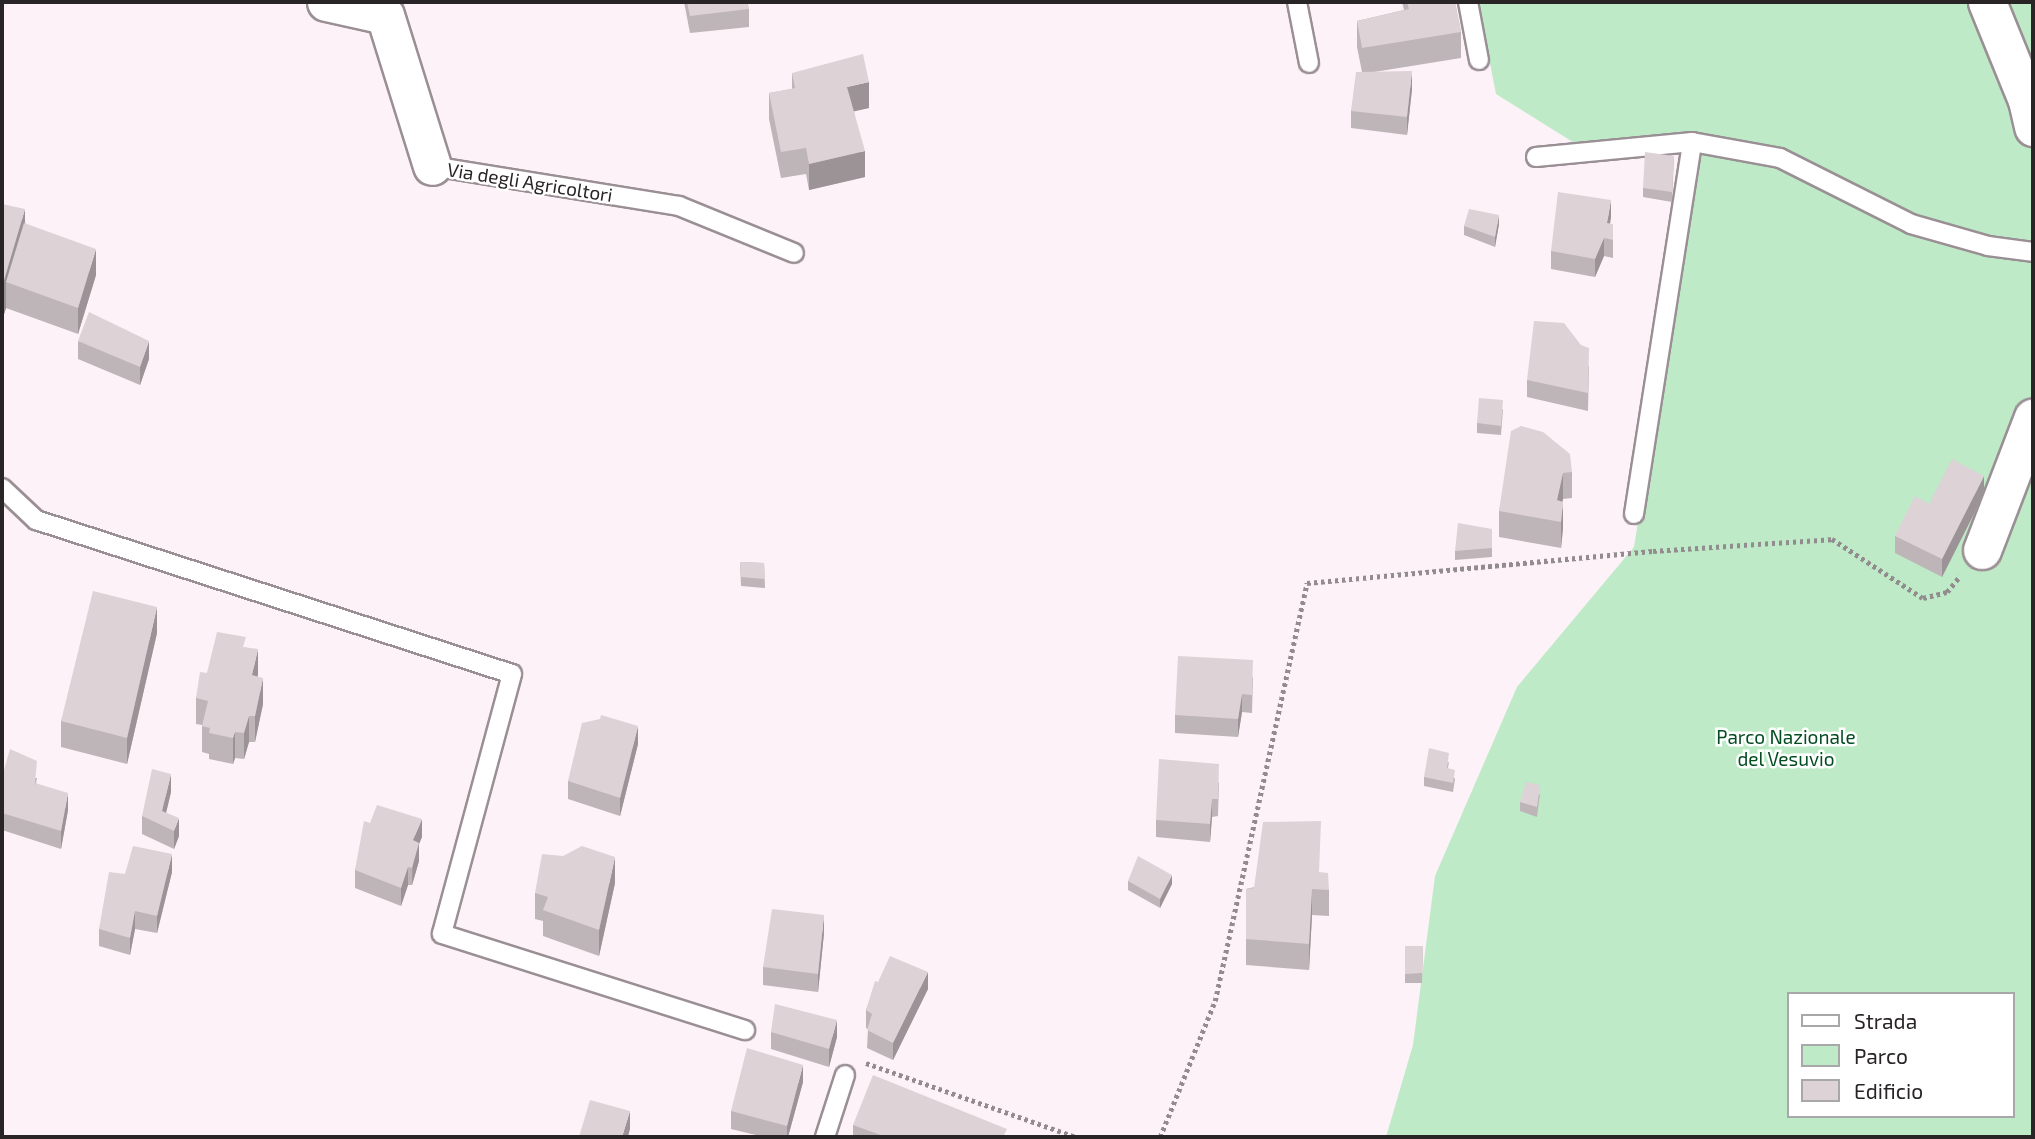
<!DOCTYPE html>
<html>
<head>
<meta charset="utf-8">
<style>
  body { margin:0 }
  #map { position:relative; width:2035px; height:1139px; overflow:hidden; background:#fdf2f7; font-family:"Exo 2",sans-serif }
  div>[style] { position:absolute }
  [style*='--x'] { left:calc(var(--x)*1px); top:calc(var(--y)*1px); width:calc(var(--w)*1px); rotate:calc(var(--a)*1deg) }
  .green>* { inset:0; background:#beeac7 }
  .path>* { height:4.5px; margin-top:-2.25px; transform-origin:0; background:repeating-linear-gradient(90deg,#938c8f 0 3.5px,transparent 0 7px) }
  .roads { filter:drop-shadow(2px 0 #9a8f94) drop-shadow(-2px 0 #9a8f94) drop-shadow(0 2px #9a8f94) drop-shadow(0 -2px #9a8f94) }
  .lane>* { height:18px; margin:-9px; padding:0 9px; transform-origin:9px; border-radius:9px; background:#fff }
  .street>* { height:37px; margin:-18.5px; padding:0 18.5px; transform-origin:18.5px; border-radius:18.5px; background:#fff }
  .wall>* { inset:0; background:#beb5b8 }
  .shaded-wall>* { inset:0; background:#9b9396 }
  .building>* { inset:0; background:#ddd2d6 }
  span { translate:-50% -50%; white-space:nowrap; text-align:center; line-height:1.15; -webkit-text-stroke:5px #fff; paint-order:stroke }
  .street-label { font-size:19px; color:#292527 }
  .park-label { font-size:19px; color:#044c22 }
  .frame { position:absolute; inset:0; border:4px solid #292527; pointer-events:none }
  .legend { position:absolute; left:1787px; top:992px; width:228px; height:126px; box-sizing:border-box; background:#fff; border:2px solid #a9a8a9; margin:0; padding:9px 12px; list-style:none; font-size:21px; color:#292527 }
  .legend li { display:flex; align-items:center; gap:14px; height:35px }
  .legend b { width:35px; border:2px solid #a9a8a9 }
</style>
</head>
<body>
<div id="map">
  <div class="green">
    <div style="clip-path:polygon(evenodd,1478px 2px,2033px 2px,2033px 1137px,1386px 1137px,1413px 1045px,1435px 876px,1517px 687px,1634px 547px,1702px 136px,1576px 144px,1496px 94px,1478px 2px,1788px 994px,2012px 994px,2012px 1116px,1788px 1116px,1788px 994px)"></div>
  </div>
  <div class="path">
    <div style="--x:866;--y:1063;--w:223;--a:19.4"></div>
    <div style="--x:1160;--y:1137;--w:147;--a:-68"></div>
    <div style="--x:1215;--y:1001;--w:428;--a:-77.6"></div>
    <div style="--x:1307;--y:583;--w:347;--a:-5.3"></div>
    <div style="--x:1653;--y:551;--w:179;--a:-3.8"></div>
    <div style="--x:1832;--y:539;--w:108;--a:33"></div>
    <div style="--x:1923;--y:598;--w:25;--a:-14"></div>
    <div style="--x:1947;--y:592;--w:21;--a:-51"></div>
  </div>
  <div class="roads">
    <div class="lane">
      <div style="--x:1297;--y:2;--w:62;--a:78.9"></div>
      <div style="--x:1468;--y:2;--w:59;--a:79.3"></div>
      <div style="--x:1536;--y:157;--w:157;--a:-5.5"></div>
      <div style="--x:1692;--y:142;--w:89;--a:10.3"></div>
      <div style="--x:1780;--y:158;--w:147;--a:26.7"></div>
      <div style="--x:1911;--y:224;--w:80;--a:15.9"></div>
      <div style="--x:1988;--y:246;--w:45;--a:7.6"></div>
      <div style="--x:432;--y:166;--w:250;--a:9.2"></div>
      <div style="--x:679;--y:206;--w:124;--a:22.2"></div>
      <div style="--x:2;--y:488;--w:47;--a:43.3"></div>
      <div style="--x:36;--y:520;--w:500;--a:17.93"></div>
      <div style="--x:512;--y:674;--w:269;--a:105.1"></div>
      <div style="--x:442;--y:934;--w:318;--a:17.6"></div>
      <div style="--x:1634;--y:514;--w:376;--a:-81.1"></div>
      <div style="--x:825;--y:1137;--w:65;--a:-72.1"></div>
    </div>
    <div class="street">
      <div style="--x:326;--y:2;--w:60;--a:12.4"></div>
      <div style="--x:385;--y:15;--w:158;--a:72.7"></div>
      <div style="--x:1987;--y:2;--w:106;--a:67.8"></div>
      <div style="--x:2027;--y:100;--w:28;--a:77"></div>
      <div style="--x:1982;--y:550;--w:142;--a:-69"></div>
    </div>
  </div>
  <div class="wall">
    <div style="clip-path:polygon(684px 2px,747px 2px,749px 9px,749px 27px,690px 33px)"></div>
    <div style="clip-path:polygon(1402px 2px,1455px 2px,1461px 32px,1461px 58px,1374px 72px,1412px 89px,1407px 135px,1351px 128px,1351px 111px,1362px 72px,1357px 47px,1357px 21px,1404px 10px)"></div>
    <div style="clip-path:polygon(792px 73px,869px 108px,854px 111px,865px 177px,809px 190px,806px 174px,781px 178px,769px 119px,769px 93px,792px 89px)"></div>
    <div style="clip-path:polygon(1674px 156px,1672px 202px,1643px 197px,1643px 188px)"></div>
    <div style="clip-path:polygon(2px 204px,25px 223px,96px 275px,78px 334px,6px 308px,2px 321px)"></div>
    <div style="clip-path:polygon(1611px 217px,1610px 224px,1613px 224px,1613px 258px,1604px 256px,1595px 277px,1551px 269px,1551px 251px)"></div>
    <div style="clip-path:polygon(1499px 224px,1495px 247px,1464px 235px,1464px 226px)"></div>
    <div style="clip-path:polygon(78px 341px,149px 359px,140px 385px,78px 359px)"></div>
    <div style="clip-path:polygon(1589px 366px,1588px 411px,1527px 397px,1527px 380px)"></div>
    <div style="clip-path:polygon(1503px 409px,1501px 435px,1477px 433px,1477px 423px)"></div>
    <div style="clip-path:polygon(1521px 426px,1572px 472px,1572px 498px,1563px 499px,1562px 502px,1563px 528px,1561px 548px,1499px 537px,1499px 511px)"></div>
    <div style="clip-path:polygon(1984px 494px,1942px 577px,1895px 553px,1895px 536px,1929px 504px)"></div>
    <div style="clip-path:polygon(1492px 529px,1492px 557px,1455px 560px,1455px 551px)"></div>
    <div style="clip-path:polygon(740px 562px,764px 563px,765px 588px,741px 586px)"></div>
    <div style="clip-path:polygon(157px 633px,127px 764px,61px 747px,61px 721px)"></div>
    <div style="clip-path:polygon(246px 647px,257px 676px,263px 704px,255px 742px,249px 742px,244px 759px,235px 758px,233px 764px,209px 759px,209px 754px,202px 752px,202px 725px,196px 724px,196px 698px,207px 673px)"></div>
    <div style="clip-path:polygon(1253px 677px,1252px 713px,1242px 712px,1238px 737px,1175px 733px,1175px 715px)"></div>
    <div style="clip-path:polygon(638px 744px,620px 816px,568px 799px,568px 781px)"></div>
    <div style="clip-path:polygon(1449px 762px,1448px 768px,1455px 779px,1453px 792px,1424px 786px,1424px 777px)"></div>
    <div style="clip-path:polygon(2px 777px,37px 778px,36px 783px,68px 810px,61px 849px,2px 830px)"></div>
    <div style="clip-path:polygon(1219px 782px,1218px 816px,1212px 817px,1210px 842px,1156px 837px,1156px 820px)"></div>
    <div style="clip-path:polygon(171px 792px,166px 812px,179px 836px,174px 849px,142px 834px,142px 816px)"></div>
    <div style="clip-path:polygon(1540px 794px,1537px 817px,1520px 811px,1520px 802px)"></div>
    <div style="clip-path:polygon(370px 823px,422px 837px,419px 844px,419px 861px,412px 885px,408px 885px,401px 906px,355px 888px,355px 870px)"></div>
    <div style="clip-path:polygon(172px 872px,157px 933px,135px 929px,130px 955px,99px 946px,99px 929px,125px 874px)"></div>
    <div style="clip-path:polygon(1320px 872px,1329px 890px,1329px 916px,1312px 915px,1309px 970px,1246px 965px,1246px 889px)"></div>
    <div style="clip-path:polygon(1128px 881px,1172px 884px,1160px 908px,1128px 890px)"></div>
    <div style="clip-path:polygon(615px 883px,599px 956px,543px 936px,543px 921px,535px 919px,535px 893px)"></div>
    <div style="clip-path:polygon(824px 933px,818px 992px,763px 985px,763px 967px)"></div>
    <div style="clip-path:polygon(1405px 946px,1423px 946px,1422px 983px,1405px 983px)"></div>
    <div style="clip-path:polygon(878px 982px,928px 989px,893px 1060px,867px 1048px,868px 1029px,866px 1028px,866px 1010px)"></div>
    <div style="clip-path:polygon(771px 1032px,837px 1037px,829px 1067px,771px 1049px)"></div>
    <div style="clip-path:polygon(803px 1082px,788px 1137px,764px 1137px,731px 1129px,731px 1111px)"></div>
    <div style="clip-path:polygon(853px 1125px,1007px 1137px,853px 1137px)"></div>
  </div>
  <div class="shaded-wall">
    <div style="clip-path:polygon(1412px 71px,1412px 89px,1407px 135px,1407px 117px)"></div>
    <div style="clip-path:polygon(869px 82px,869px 108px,847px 113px,847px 87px)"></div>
    <div style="clip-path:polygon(865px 151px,865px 177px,809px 190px,809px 164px)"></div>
    <div style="clip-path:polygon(1611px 200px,1611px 217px,1607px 241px,1607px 223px)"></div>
    <div style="clip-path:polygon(25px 209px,25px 243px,6px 282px,6px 308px,2px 321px,2px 287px)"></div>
    <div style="clip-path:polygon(1499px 215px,1499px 224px,1495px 247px,1495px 237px)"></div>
    <div style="clip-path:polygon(1604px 238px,1604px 256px,1595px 277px,1595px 259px)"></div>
    <div style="clip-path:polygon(96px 249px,96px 275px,78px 334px,78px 308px)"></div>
    <div style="clip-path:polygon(149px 341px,149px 359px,140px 385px,140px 367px)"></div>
    <div style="clip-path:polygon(1563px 473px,1563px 499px,1558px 521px,1557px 500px)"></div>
    <div style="clip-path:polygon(1984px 476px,1984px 494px,1942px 577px,1942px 559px)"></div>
    <div style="clip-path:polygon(1563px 502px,1563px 528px,1561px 548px,1561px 522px)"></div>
    <div style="clip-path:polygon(157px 607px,157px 633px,127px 764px,127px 738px)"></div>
    <div style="clip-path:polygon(258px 649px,258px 675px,252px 701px,252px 675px)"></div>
    <div style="clip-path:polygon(263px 678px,263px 704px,255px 742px,255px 716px)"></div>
    <div style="clip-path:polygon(1242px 694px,1242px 712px,1238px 737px,1238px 719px)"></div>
    <div style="clip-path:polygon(249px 716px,249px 742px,244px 759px,244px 733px)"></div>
    <div style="clip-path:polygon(638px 726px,638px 744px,620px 816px,620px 798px)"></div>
    <div style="clip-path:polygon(235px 732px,235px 758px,233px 764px,233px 738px)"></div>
    <div style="clip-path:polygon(171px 774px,171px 792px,163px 826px,162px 811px)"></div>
    <div style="clip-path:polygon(68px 793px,68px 810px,61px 849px,61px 831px)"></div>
    <div style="clip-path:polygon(1212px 799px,1212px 817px,1210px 842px,1210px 824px)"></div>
    <div style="clip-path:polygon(179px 818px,179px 836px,174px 849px,174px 831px)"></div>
    <div style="clip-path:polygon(422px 819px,422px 837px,419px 844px,419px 861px,412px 885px,413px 840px)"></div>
    <div style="clip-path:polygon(172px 854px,172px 872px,157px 933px,157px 916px)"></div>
    <div style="clip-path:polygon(615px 857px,615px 883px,599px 956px,599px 930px)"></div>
    <div style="clip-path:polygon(408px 867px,408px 885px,401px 906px,401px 888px)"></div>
    <div style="clip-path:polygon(1172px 875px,1172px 884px,1160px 908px,1160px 899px)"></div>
    <div style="clip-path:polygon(1312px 889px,1312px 915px,1309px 970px,1309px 944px)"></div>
    <div style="clip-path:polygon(135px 911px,135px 929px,130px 955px,130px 938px)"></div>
    <div style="clip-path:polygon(824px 915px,824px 933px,818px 992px,818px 974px)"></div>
    <div style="clip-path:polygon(928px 972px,928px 989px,893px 1060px,893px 1043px)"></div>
    <div style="clip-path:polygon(837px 1020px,837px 1037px,829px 1067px,829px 1049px)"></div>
    <div style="clip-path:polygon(803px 1065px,803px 1082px,788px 1137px,787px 1137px,787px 1126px)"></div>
    <div style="clip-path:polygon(630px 1111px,630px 1129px,628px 1137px,622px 1137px)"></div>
  </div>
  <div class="building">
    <div style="clip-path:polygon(687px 2px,747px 2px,749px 9px,690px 16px)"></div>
    <div style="clip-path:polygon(1407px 2px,1455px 2px,1461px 32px,1362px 48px,1357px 21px,1409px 9px)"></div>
    <div style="clip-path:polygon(863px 54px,869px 82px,847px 87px,865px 151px,809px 164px,806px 148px,781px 152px,769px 93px,795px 88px,792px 73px)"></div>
    <div style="clip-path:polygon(1412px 71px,1407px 117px,1351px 111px,1356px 72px)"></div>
    <div style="clip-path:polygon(1645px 152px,1674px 156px,1672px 192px,1643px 188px)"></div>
    <div style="clip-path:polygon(1558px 192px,1611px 200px,1607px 223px,1613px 224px,1613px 240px,1604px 238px,1595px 259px,1551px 251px)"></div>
    <div style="clip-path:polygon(2px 204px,25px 209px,2px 287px)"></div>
    <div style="clip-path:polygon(1469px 209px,1499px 215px,1495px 237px,1464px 226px)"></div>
    <div style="clip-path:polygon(24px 223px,96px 249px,78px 308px,6px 282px)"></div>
    <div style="clip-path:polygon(89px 312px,149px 341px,140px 367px,78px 341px)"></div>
    <div style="clip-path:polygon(1534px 321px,1564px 323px,1581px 345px,1589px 348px,1588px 393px,1527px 380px)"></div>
    <div style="clip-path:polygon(1479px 398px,1503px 400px,1501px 426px,1477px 423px)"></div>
    <div style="clip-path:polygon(1521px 426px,1543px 432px,1570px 454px,1572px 472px,1563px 473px,1557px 500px,1563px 502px,1561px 522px,1499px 511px,1511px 431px)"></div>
    <div style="clip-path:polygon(1952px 459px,1984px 476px,1942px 559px,1895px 536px,1915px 496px,1929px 504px)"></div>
    <div style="clip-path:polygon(1458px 523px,1492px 529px,1492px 548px,1455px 551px)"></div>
    <div style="clip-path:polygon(740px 562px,764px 563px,765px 579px,741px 577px)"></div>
    <div style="clip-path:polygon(93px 591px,157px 607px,127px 738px,61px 721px)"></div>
    <div style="clip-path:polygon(217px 632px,246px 637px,243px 647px,258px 649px,252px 675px,263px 678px,255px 716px,249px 716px,244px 733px,235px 732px,233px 738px,209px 733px,210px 728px,202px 726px,208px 701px,196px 698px,200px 672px,207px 673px)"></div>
    <div style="clip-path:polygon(1178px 656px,1253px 660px,1252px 695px,1242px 694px,1238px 719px,1175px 715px)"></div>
    <div style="clip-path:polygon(601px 715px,638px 726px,620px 798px,568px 781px,582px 723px,600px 719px)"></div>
    <div style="clip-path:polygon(1429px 748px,1449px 753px,1447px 768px,1455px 770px,1453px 783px,1424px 777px)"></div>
    <div style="clip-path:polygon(10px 749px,37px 761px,35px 783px,68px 793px,61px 831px,2px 813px,2px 777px)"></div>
    <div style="clip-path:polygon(1159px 759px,1219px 764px,1218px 799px,1212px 799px,1210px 824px,1156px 820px)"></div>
    <div style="clip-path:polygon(152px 769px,171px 774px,162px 811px,179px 818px,174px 831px,142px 816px)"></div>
    <div style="clip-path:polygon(1526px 782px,1540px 785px,1537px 807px,1520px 802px)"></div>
    <div style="clip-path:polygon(377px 805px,422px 819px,413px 840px,419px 843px,412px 868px,408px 867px,401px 888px,355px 870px,364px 821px,370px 823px)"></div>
    <div style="clip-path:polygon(1321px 821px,1319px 872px,1328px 873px,1329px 890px,1312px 889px,1309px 944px,1246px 939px,1246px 889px,1254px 888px,1263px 822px)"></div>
    <div style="clip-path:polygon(133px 846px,172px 854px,157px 916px,135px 911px,130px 938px,99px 929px,109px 872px,125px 874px)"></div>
    <div style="clip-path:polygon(582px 846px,615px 857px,599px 930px,543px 910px,548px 897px,535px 893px,542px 854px,563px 856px)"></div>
    <div style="clip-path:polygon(1138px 856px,1172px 875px,1160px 899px,1128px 881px)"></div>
    <div style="clip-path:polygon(772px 909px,824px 915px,818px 974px,763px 967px)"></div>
    <div style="clip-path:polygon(1405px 946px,1423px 946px,1422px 973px,1405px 974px)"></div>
    <div style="clip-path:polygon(890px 956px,928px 972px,893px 1043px,867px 1030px,872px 1014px,866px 1010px,875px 981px,878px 982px)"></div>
    <div style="clip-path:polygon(775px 1004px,837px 1020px,829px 1049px,771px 1032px)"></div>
    <div style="clip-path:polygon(747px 1048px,803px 1065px,787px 1126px,731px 1111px)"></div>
    <div style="clip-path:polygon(873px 1075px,1007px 1129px,1003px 1137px,886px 1137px,853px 1125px)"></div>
    <div style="clip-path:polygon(590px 1100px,630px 1111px,622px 1137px,579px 1137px)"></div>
  </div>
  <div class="street-label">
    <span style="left:530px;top:182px;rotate:9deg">Via degli Agricoltori</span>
  </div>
  <div class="park-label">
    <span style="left:1786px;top:748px">Parco Nazionale<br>del Vesuvio</span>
  </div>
  <div class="frame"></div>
  <ul class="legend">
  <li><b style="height:9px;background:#fff"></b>Strada</li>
  <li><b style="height:19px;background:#beeac7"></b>Parco</li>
  <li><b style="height:19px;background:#ddd2d6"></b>Edificio</li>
  </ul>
</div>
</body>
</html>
